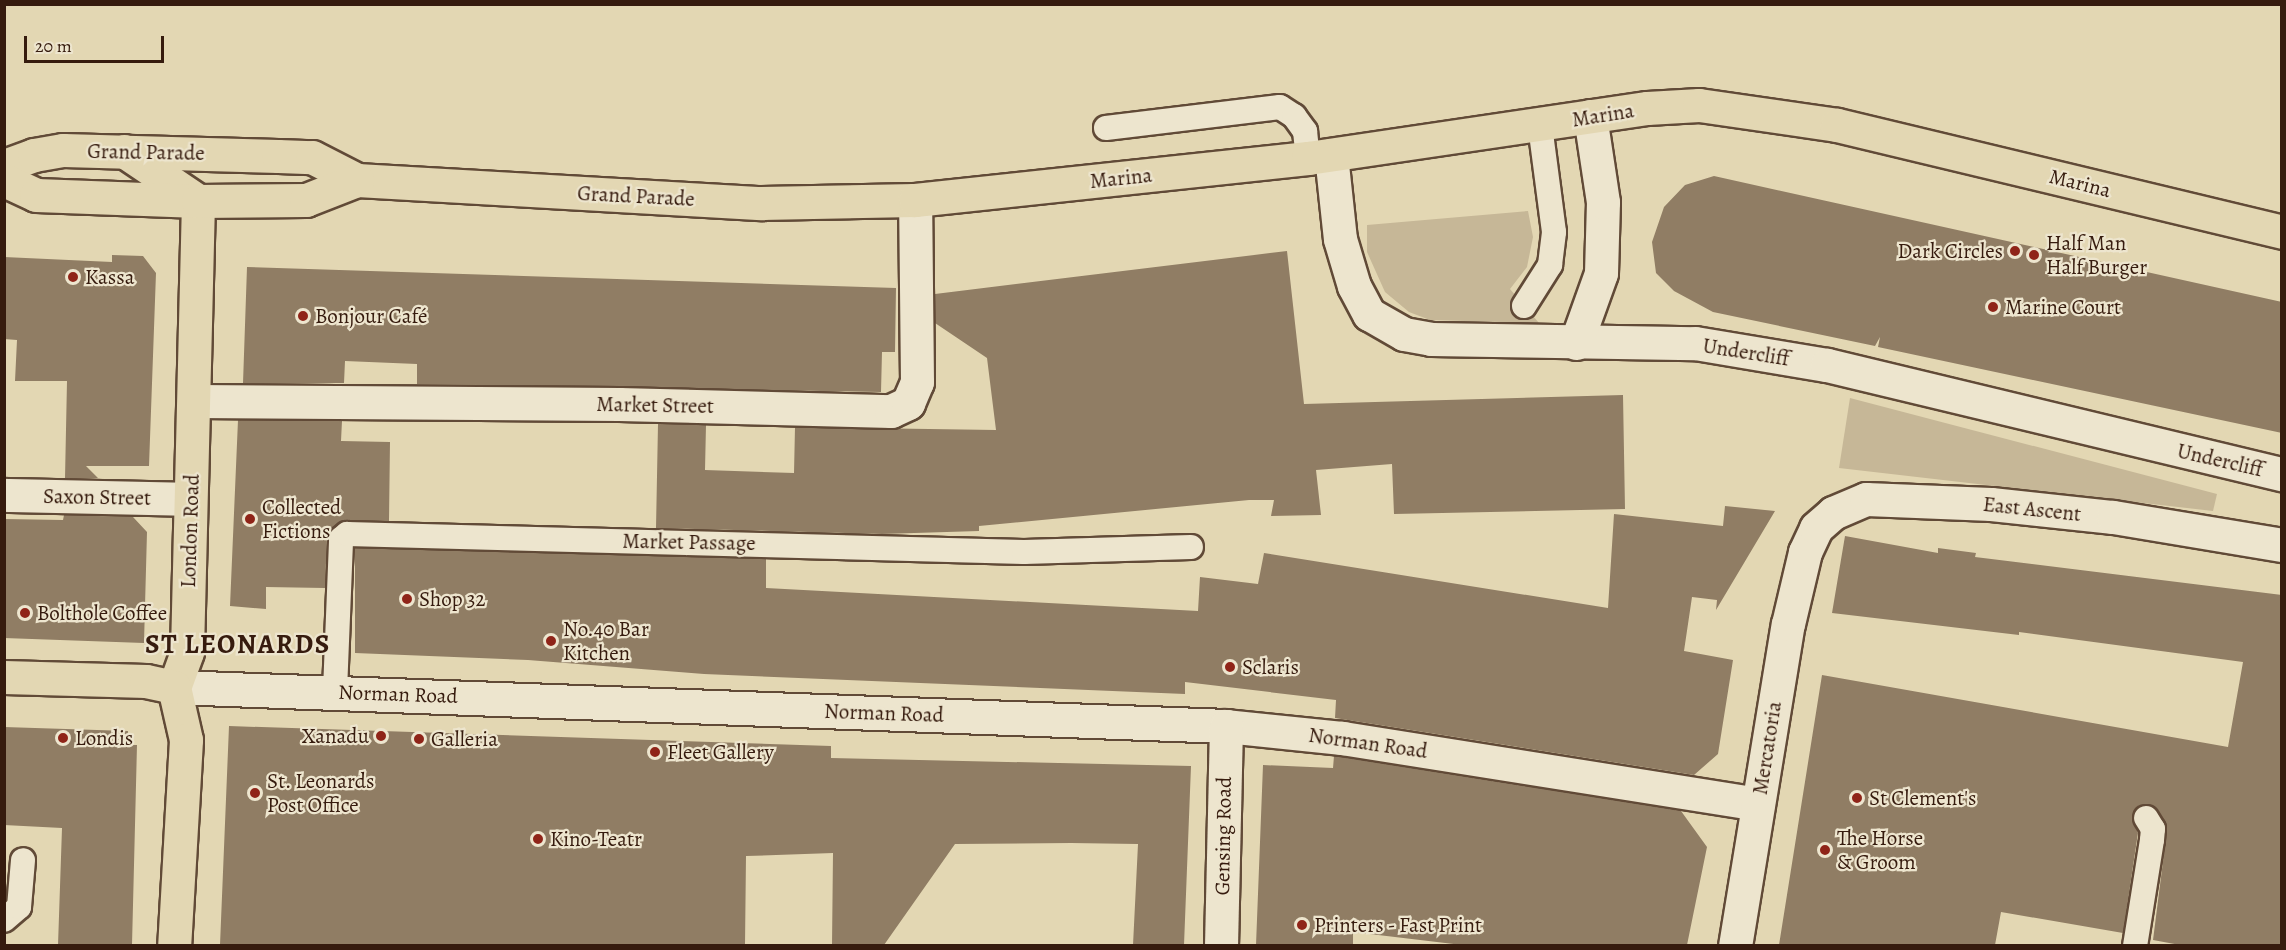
<!DOCTYPE html>
<html>
<head>
<meta charset="utf-8">
<style>
  body { margin:0 }
  #map { position:relative; width:2286px; height:950px; overflow:hidden; background:#e3d7b3; font-family:Alegreya,serif }
  div>[style] { position:absolute }
  [style*='--x'] { left:calc(var(--x)*1px); top:calc(var(--y)*1px); width:calc(var(--w)*1px); rotate:calc(var(--a)*1deg) }
  .green>* { inset:0; background:#c6b797 }
  .building>* { inset:0; background:#907d64 }
  .roads { filter:drop-shadow(2px 0 #614a37) drop-shadow(-2px 0 #614a37) drop-shadow(0 2px #614a37) drop-shadow(0 -2px #614a37) }
  .lane>* { height:24px; margin:-12px; padding:0 12px; transform-origin:12px; border-radius:12px; background:#ede5ce }
  .street>* { height:33px; margin:-16.5px; padding:0 16.5px; transform-origin:16.5px; border-radius:16.5px; background:#ede5ce }
  .primary>* { height:33px; margin:-16.5px; padding:0 16.5px; transform-origin:16.5px; border-radius:16.5px; background:#e3d7b3 }
  .highway>* { height:33px; margin:-16.5px; padding:0 16.5px; transform-origin:16.5px; border-radius:16.5px; background:#e3d7b3 }
  .dots>* { width:16px; height:16px; translate:-50% -50%; box-sizing:border-box; border:3px solid #ede5ce; border-radius:50% }
  span { translate:-50% -50%; white-space:nowrap; text-align:center; line-height:1.15; -webkit-text-stroke:4.5px #ede5ce; paint-order:stroke }
  .street-label { font-size:21px; color:#361b0e }
  .poi-label { font-size:21px; color:#361b0e }
  .left { translate:0 -50%; text-align:left }
  .right { translate:-100% -50%; text-align:right }
  .district-label { font-size:27px; color:#361b0e; font-weight:700; letter-spacing:1.5px }
  .frame { position:absolute; inset:0; border:6px solid #361b0e; pointer-events:none }
  .scale { position:absolute; left:24px; top:36px; width:140px; height:27px; box-sizing:border-box; border:3px solid #361b0e; border-top:0; padding-left:8px; font-size:18px; line-height:21px; white-space:nowrap; color:#361b0e; -webkit-text-stroke:4px #ede5ce; paint-order:stroke }
</style>
</head>
<body>
<div id="map">
  <div class="green">
    <div style="clip-path:polygon(1528px 211px,1533px 237px,1527px 267px,1510px 289px,1539px 323px,1430px 320px,1409px 312px,1385px 292px,1367px 252px,1367px 225px)"></div>
    <div style="clip-path:polygon(1850px 398px,2217px 494px,2213px 511px,1839px 468px)"></div>
  </div>
  <div class="building">
    <div style="clip-path:polygon(1714px 176px,2282px 302px,2282px 433px,1878px 347px,1880px 337px,1875px 346px,1713px 312px,1674px 291px,1656px 273px,1652px 242px,1664px 207px,1685px 185px)"></div>
    <div style="clip-path:polygon(1287px 251px,1304px 404px,1623px 395px,1625px 509px,1394px 514px,1392px 464px,1316px 470px,1321px 515px,1271px 516px,1274px 500px,1249px 500px,979px 526px,979px 531px,882px 534px,656px 528px,658px 424px,706px 425px,705px 470px,794px 473px,795px 427px,996px 430px,987px 358px,935px 323px,935px 294px)"></div>
    <div style="clip-path:polygon(112px 255px,143px 256px,156px 273px,149px 466px,86px 466px,98px 478px,65px 478px,67px 381px,15px 381px,17px 340px,4px 339px,4px 257px,112px 262px)"></div>
    <div style="clip-path:polygon(247px 267px,896px 288px,895px 352px,882px 352px,881px 392px,417px 384px,417px 364px,345px 361px,344px 383px,243px 383px)"></div>
    <div style="clip-path:polygon(238px 420px,342px 421px,341px 441px,390px 442px,389px 521px,338px 523px,327px 538px,325px 588px,266px 587px,266px 609px,230px 606px)"></div>
    <div style="clip-path:polygon(1725px 506px,1775px 511px,1716px 610px,1717px 600px,1692px 597px,1684px 651px,1733px 660px,1718px 754px,1694px 775px,1335px 718px,1336px 700px,1185px 682px,1185px 694px,704px 674px,528px 660px,355px 653px,355px 548px,766px 559px,766px 588px,1198px 611px,1200px 577px,1258px 584px,1264px 553px,1608px 608px,1614px 514px,1723px 526px)"></div>
    <div style="clip-path:polygon(64px 515px,133px 517px,147px 532px,144px 643px,4px 638px,4px 519px,63px 520px)"></div>
    <div style="clip-path:polygon(1845px 536px,1938px 553px,1938px 548px,1976px 553px,1975px 557px,2282px 595px,2282px 945px,2180px 945px,2153px 940px,2167px 830px,2158px 810px,2146px 804px,2138px 806px,2132px 818px,2138px 833px,2123px 933px,2001px 912px,1995px 945px,1779px 945px,1822px 675px,2228px 747px,2243px 662px,2019px 632px,2019px 635px,1832px 613px)"></div>
    <div style="clip-path:polygon(229px 726px,831px 746px,831px 758px,1191px 766px,1184px 945px,1133px 945px,1138px 844px,1071px 843px,955px 844px,884px 945px,832px 945px,833px 853px,746px 856px,745px 945px,220px 945px)"></div>
    <div style="clip-path:polygon(4px 727px,128px 731px,127px 745px,137px 745px,132px 945px,58px 945px,62px 828px,4px 825px)"></div>
    <div style="clip-path:polygon(1334px 756px,1681px 811px,1707px 847px,1687px 945px,1462px 945px,1353px 932px,1353px 945px,1256px 945px,1263px 765px,1333px 768px)"></div>
  </div>
  <div class="roads">
    <div class="lane">
      <div style="--x:1106;--y:128;--w:175;--a:-6.9"></div>
      <div style="--x:1280;--y:107;--w:17;--a:33"></div>
      <div style="--x:1294;--y:116;--w:19;--a:54"></div>
      <div style="--x:1305;--y:131;--w:27;--a:84"></div>
      <div style="--x:1524;--y:306;--w:49;--a:-57.6"></div>
      <div style="--x:1550;--y:265;--w:33;--a:-83"></div>
      <div style="--x:1554;--y:232;--w:107;--a:-97.5"></div>
      <div style="--x:335;--y:691;--w:152;--a:-87.7"></div>
      <div style="--x:341;--y:539;--w:8;--a:-40"></div>
      <div style="--x:347;--y:534;--w:677;--a:1.52"></div>
      <div style="--x:1024;--y:552;--w:167;--a:-1.7"></div>
      <div style="--x:4;--y:920;--w:20;--a:-41"></div>
      <div style="--x:19;--y:907;--w:47;--a:-85.1"></div>
      <div style="--x:2135;--y:946;--w:107;--a:-80.9"></div>
      <div style="--x:2152;--y:840;--w:11;--a:-85"></div>
      <div style="--x:2153;--y:829;--w:13;--a:-122"></div>
    </div>
    <div class="street">
      <div style="--x:1331;--y:155;--w:84;--a:83.9"></div>
      <div style="--x:1340;--y:239;--w:49;--a:73.4"></div>
      <div style="--x:1354;--y:286;--w:32;--a:62"></div>
      <div style="--x:1369;--y:314;--w:40;--a:29.7"></div>
      <div style="--x:1404;--y:334;--w:27;--a:10"></div>
      <div style="--x:1431;--y:339;--w:264;--a:0.9"></div>
      <div style="--x:1695;--y:343;--w:134;--a:9.5"></div>
      <div style="--x:1827;--y:365;--w:468;--a:13.5"></div>
      <div style="--x:1576;--y:343;--w:74;--a:-70.3"></div>
      <div style="--x:1601;--y:273;--w:71;--a:-88.4"></div>
      <div style="--x:1603;--y:202;--w:87;--a:-98.6"></div>
      <div style="--x:195;--y:401;--w:424;--a:0.4"></div>
      <div style="--x:619;--y:404;--w:272;--a:1.5"></div>
      <div style="--x:891;--y:411;--w:19;--a:-25"></div>
      <div style="--x:908;--y:403;--w:23;--a:-67"></div>
      <div style="--x:917;--y:382;--w:182;--a:-90.6"></div>
      <div style="--x:4;--y:495;--w:186;--a:1.2"></div>
      <div style="--x:174;--y:687;--w:1053;--a:2.12"></div>
      <div style="--x:1226;--y:726;--w:117;--a:5.9"></div>
      <div style="--x:1342;--y:738;--w:421;--a:9"></div>
      <div style="--x:1221;--y:946;--w:220;--a:-88.7"></div>
      <div style="--x:1735;--y:946;--w:326;--a:-80.7"></div>
      <div style="--x:1788;--y:624;--w:74;--a:-76.7"></div>
      <div style="--x:1805;--y:552;--w:26;--a:-65"></div>
      <div style="--x:1816;--y:528;--w:23;--a:-41"></div>
      <div style="--x:1833;--y:513;--w:36;--a:-23"></div>
      <div style="--x:1866;--y:499;--w:125;--a:2.3"></div>
      <div style="--x:1991;--y:504;--w:123;--a:6.1"></div>
      <div style="--x:2113;--y:517;--w:171;--a:9.4"></div>
    </div>
    <div class="primary">
      <div style="--x:124;--y:151;--w:89;--a:34"></div>
      <div style="--x:198;--y:201;--w:451;--a:91.4"></div>
      <div style="--x:187;--y:652;--w:37;--a:110"></div>
      <div style="--x:174;--y:687;--w:54;--a:77.2"></div>
      <div style="--x:186;--y:740;--w:206;--a:93.3"></div>
      <div style="--x:4;--y:677;--w:142;--a:1.6"></div>
      <div style="--x:146;--y:681;--w:29;--a:12"></div>
    </div>
    <div class="highway">
      <div style="--x:4;--y:166;--w:32;--a:-20"></div>
      <div style="--x:34;--y:155;--w:29;--a:-10"></div>
      <div style="--x:63;--y:150;--w:215;--a:1.6"></div>
      <div style="--x:278;--y:156;--w:34;--a:2"></div>
      <div style="--x:312;--y:157;--w:51;--a:27.1"></div>
      <div style="--x:357;--y:180;--w:405;--a:3.3"></div>
      <div style="--x:761;--y:203;--w:154;--a:-1.1"></div>
      <div style="--x:915;--y:200;--w:395;--a:-6.1"></div>
      <div style="--x:1308;--y:158;--w:343;--a:-8.4"></div>
      <div style="--x:1647;--y:108;--w:52;--a:-3.3"></div>
      <div style="--x:1699;--y:105;--w:139;--a:8.2"></div>
      <div style="--x:1837;--y:125;--w:458;--a:13.5"></div>
      <div style="--x:4;--y:180;--w:35;--a:25"></div>
      <div style="--x:36;--y:195;--w:162;--a:2.1"></div>
      <div style="--x:198;--y:201;--w:108;--a:-0.5"></div>
      <div style="--x:306;--y:200;--w:55;--a:-21.4"></div>
    </div>
  </div>
  <div class="dots">
    <div style="left:2015px;top:251px;background:#8f2418"></div>
    <div style="left:2034px;top:255px;background:#8f2418"></div>
    <div style="left:73px;top:277px;background:#8f2418"></div>
    <div style="left:1993px;top:307px;background:#8f2418"></div>
    <div style="left:303px;top:316px;background:#8f2418"></div>
    <div style="left:250px;top:519px;background:#8f2418"></div>
    <div style="left:407px;top:599px;background:#8f2418"></div>
    <div style="left:25px;top:613px;background:#8f2418"></div>
    <div style="left:551px;top:641px;background:#8f2418"></div>
    <div style="left:1230px;top:667px;background:#8f2418"></div>
    <div style="left:381px;top:736px;background:#8f2418"></div>
    <div style="left:63px;top:738px;background:#8f2418"></div>
    <div style="left:419px;top:739px;background:#8f2418"></div>
    <div style="left:655px;top:752px;background:#8f2418"></div>
    <div style="left:255px;top:793px;background:#8f2418"></div>
    <div style="left:1857px;top:798px;background:#8f2418"></div>
    <div style="left:538px;top:839px;background:#8f2418"></div>
    <div style="left:1825px;top:850px;background:#8f2418"></div>
    <div style="left:1302px;top:925px;background:#8f2418"></div>
  </div>
  <div class="street-label">
    <span style="left:1603px;top:115px;rotate:-9deg">Marina</span>
    <span style="left:146px;top:152px;rotate:1deg">Grand Parade</span>
    <span style="left:1121px;top:178px;rotate:-6deg">Marina</span>
    <span style="left:2080px;top:183px;rotate:14deg">Marina</span>
    <span style="left:636px;top:196px;rotate:3deg">Grand Parade</span>
    <span style="left:1746px;top:352px;rotate:9deg">Undercliff</span>
    <span style="left:655px;top:405px;rotate:1deg">Market Street</span>
    <span style="left:2220px;top:460px;rotate:13deg">Undercliff</span>
    <span style="left:97px;top:497px;rotate:1deg">Saxon Street</span>
    <span style="left:2032px;top:509px;rotate:6deg">East Ascent</span>
    <span style="left:190px;top:531px;rotate:-88deg">London Road</span>
    <span style="left:689px;top:542px;rotate:1deg">Market Passage</span>
    <span style="left:398px;top:694px;rotate:2deg">Norman Road</span>
    <span style="left:884px;top:713px;rotate:2deg">Norman Road</span>
    <span style="left:1368px;top:743px;rotate:8deg">Norman Road</span>
    <span style="left:1767px;top:748px;rotate:-81deg">Mercatoria</span>
    <span style="left:1223px;top:836px;rotate:-89deg">Gensing Road</span>
  </div>
  <div class="poi-label">
    <span class="left" style="left:2046px;top:255px">Half Man<br>Half Burger</span>
    <span class="right" style="left:2003px;top:251px">Dark Circles</span>
    <span class="left" style="left:85px;top:277px">Kassa</span>
    <span class="left" style="left:2005px;top:307px">Marine Court</span>
    <span class="left" style="left:315px;top:316px">Bonjour Café</span>
    <span class="left" style="left:262px;top:519px">Collected<br>Fictions</span>
    <span class="left" style="left:419px;top:599px">Shop 32</span>
    <span class="left" style="left:37px;top:613px">Bolthole Coffee</span>
    <span class="left" style="left:563px;top:641px">No.40 Bar<br>Kitchen</span>
    <span class="left" style="left:1242px;top:667px">Sclaris</span>
    <span class="right" style="left:369px;top:736px">Xanadu</span>
    <span class="left" style="left:75px;top:738px">Londis</span>
    <span class="left" style="left:431px;top:739px">Galleria</span>
    <span class="left" style="left:667px;top:752px">Fleet Gallery</span>
    <span class="left" style="left:267px;top:793px">St. Leonards<br>Post Office</span>
    <span class="left" style="left:1869px;top:798px">St Clement's</span>
    <span class="left" style="left:1837px;top:850px">The Horse<br>&amp; Groom</span>
    <span class="left" style="left:550px;top:839px">Kino-Teatr</span>
    <span class="left" style="left:1314px;top:925px">Printers - Fast Print</span>
  </div>
  <div class="district-label">
    <span style="left:238px;top:645px">ST LEONARDS</span>
  </div>
  <div class="frame"></div>
  <div class="scale">20 m</div>
</div>
</body>
</html>
